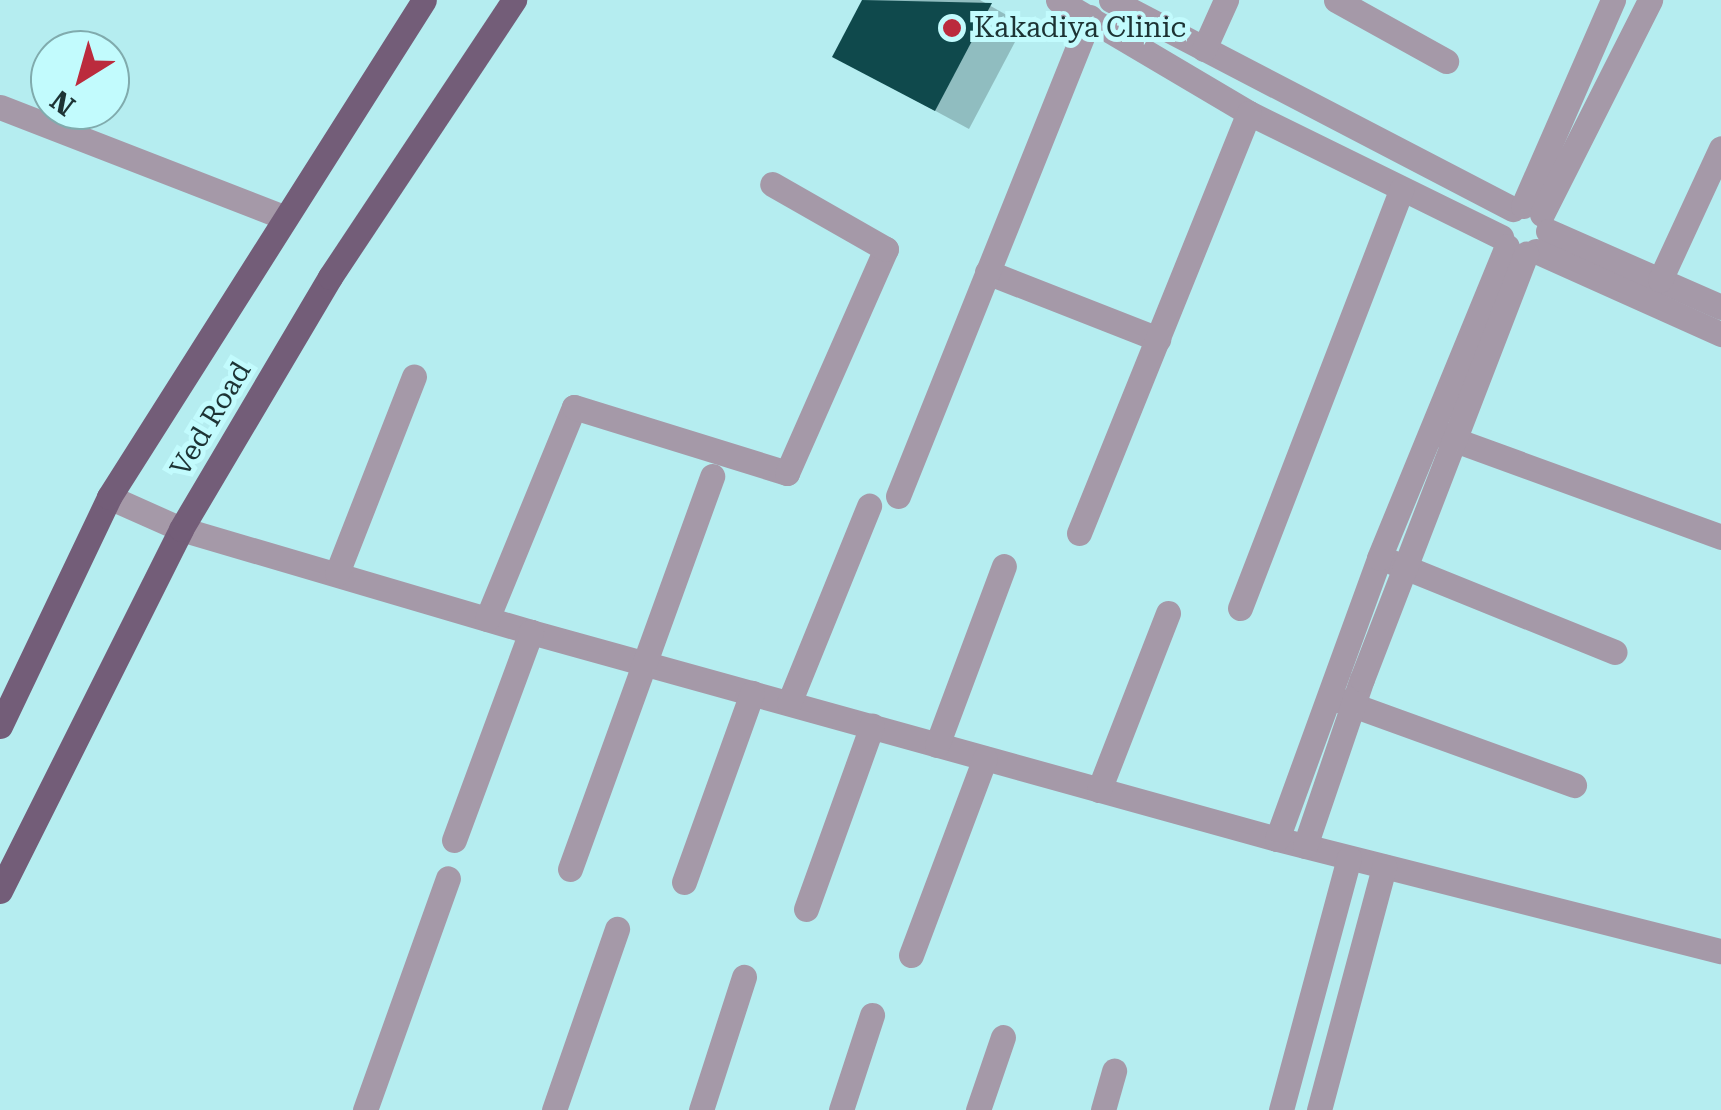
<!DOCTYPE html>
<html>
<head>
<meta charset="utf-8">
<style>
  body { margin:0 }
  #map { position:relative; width:1721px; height:1110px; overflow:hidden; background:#b5edf0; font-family:"Roboto Serif",serif }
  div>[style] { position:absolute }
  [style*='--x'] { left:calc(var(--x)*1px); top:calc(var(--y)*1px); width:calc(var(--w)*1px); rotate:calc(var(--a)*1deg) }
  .shadow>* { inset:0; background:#0003 }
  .building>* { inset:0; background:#0f494c }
  .minor>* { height:25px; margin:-12.5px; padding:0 12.5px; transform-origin:12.5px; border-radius:12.5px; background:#a599a8 }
  .major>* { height:25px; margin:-12.5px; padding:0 12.5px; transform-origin:12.5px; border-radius:12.5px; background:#735d78 }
  .dots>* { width:28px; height:28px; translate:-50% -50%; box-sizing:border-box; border:5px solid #c2fbfd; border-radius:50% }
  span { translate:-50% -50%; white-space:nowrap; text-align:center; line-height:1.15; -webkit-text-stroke:10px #c2fbfd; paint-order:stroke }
  .poi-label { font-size:28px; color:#1d3334 }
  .left { translate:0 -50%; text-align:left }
  .street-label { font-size:28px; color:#1d3334 }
  .north { position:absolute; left:30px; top:30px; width:100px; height:100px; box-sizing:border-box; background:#c2fbfd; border:2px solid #80abad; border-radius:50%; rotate:217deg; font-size:28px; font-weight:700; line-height:40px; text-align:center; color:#1d3334 }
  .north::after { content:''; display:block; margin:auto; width:35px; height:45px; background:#bb2b3d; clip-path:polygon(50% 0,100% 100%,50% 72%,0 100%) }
</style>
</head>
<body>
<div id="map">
  <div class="shadow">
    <div style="clip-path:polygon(865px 0,980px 0,1024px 25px,969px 129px,835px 57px)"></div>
  </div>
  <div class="building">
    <div style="clip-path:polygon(862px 0,992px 3px,935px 111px,832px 57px)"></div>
  </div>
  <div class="minor">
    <div style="--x:1058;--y:0;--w:222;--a:30.6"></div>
    <div style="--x:1249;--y:113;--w:281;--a:26.2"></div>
    <div style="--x:1111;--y:0;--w:453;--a:27.5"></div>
    <div style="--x:1336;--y:0;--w:126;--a:29"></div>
    <div style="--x:1204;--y:49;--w:54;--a:-65.8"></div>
    <div style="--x:0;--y:107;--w:305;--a:21.2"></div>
    <div style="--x:1523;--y:206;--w:225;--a:-66.4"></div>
    <div style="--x:1542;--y:214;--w:240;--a:-63.2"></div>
    <div style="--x:1548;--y:231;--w:189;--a:23.7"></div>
    <div style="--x:1536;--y:251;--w:203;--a:24.2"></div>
    <div style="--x:987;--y:272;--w:184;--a:21.4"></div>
    <div style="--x:1660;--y:280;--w:145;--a:-65.2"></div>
    <div style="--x:1444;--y:436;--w:295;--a:20"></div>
    <div style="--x:898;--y:496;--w:516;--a:-68.16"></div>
    <div style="--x:109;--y:497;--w:79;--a:24"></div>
    <div style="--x:181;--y:529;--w:365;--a:16.4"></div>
    <div style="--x:531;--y:632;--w:774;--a:15.51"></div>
    <div style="--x:1277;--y:839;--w:458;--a:14.2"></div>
    <div style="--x:1079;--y:533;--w:453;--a:-68"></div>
    <div style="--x:1392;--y:562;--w:240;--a:22"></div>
    <div style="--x:337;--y:573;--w:211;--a:-68.6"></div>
    <div style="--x:1240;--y:608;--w:449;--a:-68.9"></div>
    <div style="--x:487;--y:619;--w:229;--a:-67.7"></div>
    <div style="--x:574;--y:407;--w:223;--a:17.2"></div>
    <div style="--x:787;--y:473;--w:245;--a:-66.2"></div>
    <div style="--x:886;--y:249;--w:131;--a:-150.3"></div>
    <div style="--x:1339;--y:700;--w:250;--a:19.9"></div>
    <div style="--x:789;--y:703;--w:213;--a:-67.9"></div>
    <div style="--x:937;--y:745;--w:191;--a:-69.5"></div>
    <div style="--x:1099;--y:790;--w:190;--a:-68.7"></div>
    <div style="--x:1277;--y:839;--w:299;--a:-70"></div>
    <div style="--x:1379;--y:558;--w:337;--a:-67.7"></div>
    <div style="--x:454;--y:840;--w:222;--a:-69.7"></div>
    <div style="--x:1305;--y:846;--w:176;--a:-71.2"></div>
    <div style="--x:1362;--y:679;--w:456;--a:-68.9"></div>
    <div style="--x:570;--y:869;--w:418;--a:-70.1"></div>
    <div style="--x:684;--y:882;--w:201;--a:-70.2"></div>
    <div style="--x:806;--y:909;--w:195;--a:-70.2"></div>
    <div style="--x:911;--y:955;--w:210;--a:-69.4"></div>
    <div style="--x:365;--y:1110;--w:246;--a:-70.3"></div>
    <div style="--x:554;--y:1110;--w:192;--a:-70.8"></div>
    <div style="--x:701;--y:1110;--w:140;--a:-72.1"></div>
    <div style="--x:841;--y:1110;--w:100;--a:-71.9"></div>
    <div style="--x:978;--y:1110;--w:77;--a:-71.1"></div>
    <div style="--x:1103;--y:1110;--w:41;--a:-74.2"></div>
    <div style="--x:1281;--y:1110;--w:261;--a:-74.9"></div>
    <div style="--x:1319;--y:1110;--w:252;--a:-75"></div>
  </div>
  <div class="major">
    <div style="--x:0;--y:726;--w:254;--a:-64.5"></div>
    <div style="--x:109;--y:497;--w:588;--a:-57.63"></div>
    <div style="--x:0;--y:891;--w:405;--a:-63.4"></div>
    <div style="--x:181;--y:529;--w:293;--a:-59.4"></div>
    <div style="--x:330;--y:277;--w:333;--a:-56.4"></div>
  </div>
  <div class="dots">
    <div style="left:952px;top:28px;background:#bb2b3d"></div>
  </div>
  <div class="poi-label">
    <span class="left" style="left:974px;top:28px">Kakadiya Clinic</span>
  </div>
  <div class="street-label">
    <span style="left:211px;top:419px;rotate:-59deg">Ved Road</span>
  </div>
  <div class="north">N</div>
</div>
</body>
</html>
